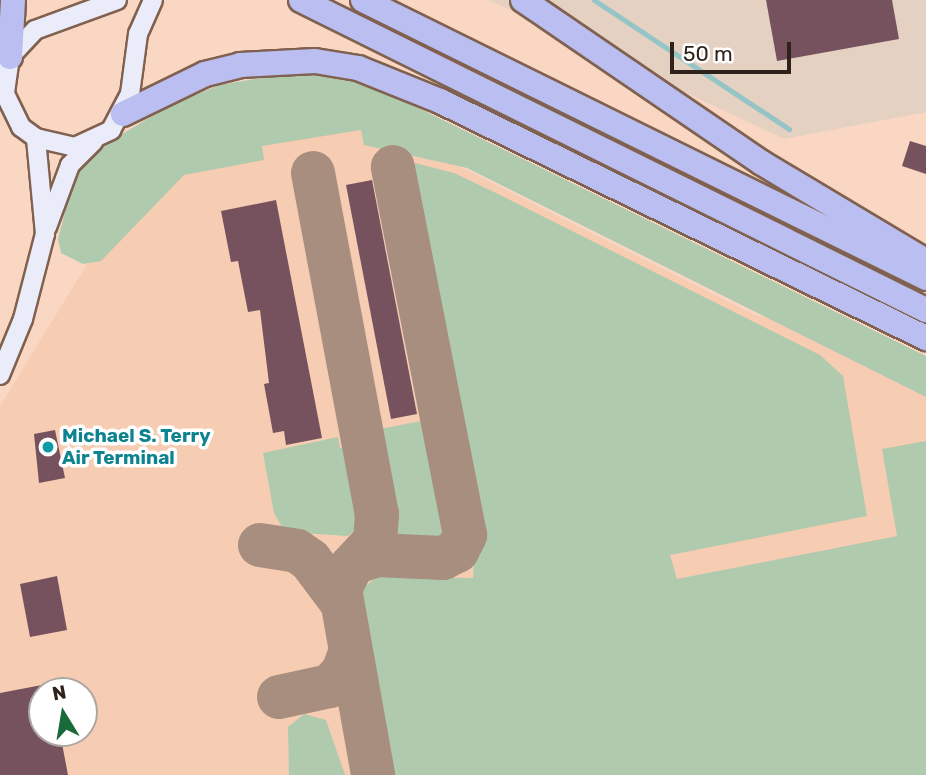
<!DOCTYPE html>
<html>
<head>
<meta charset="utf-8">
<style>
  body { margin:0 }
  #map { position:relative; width:926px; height:775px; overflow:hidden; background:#fad7c2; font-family:Rubik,sans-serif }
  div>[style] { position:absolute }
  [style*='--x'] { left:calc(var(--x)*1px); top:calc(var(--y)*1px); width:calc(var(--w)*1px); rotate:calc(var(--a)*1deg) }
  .built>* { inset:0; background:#f6ccb3 }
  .industrial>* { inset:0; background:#e5d1c2 }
  .green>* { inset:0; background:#b0caae }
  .stream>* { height:5px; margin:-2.5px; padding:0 2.5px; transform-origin:2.5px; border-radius:2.5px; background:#94c4c5 }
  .taxiway>* { height:44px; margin:-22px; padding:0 22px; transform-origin:22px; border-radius:22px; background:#a88e7e }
  .building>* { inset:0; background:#76525e }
  .roads { filter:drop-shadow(2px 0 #80614f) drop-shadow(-2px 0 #80614f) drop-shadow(0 2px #80614f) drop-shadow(0 -2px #80614f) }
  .secondary>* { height:18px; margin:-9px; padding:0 9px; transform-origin:9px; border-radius:9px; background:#eaecfa }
  .highway>* { height:24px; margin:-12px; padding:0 12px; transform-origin:12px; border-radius:12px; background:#babef0 }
  .dots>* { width:19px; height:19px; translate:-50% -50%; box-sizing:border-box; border:4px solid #fff; border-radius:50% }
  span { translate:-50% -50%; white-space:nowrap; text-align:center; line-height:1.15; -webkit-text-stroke:7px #fff; paint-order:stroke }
  .culture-label { font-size:19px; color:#0d838f; font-weight:700 }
  .left { translate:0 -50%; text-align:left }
  .north { position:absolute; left:28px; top:677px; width:70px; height:70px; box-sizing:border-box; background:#fff; border:2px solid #aca7a3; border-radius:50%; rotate:349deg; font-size:19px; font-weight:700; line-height:28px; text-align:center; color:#2f221a }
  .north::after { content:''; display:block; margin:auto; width:24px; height:32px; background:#1a6b3b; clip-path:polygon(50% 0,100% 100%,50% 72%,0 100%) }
  .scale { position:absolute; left:670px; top:42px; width:121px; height:32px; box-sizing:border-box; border:4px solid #2f221a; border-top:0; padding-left:9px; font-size:21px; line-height:24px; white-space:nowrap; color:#2f221a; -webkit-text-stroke:5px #fff; paint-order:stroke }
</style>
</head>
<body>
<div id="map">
  <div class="built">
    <div style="clip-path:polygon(evenodd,328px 100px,755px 315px,830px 328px,926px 377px,926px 775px,0 775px,0 406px,105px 235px,204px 120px,328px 100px,42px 691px,84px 691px,84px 733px,42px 733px,42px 691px)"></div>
  </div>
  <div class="industrial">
    <div style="clip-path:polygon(489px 0,926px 0,926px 112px,784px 139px)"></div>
  </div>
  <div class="green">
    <div style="clip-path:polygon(295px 72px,367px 83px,926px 356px,926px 397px,467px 168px,364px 145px,361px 130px,262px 146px,264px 160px,184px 175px,101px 261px,83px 264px,61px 253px,58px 239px,73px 181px,82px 164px,112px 140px,169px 106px,219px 85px)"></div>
    <div style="clip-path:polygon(415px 163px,454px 173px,496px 193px,820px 355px,843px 376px,867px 516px,670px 555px,677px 579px,897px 536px,882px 449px,926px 441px,926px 775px,392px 775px,357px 593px,378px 576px,473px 578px,476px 531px,409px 175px)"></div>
    <div style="clip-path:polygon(431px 419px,453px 531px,445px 541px,404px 538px,389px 528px,370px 431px)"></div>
    <div style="clip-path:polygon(338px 437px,340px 448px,351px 447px,363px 524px,348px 536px,285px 532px,274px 513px,263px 453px)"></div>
    <div style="clip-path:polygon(304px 714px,326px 720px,345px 775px,289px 775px,288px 727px)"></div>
  </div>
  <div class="stream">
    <div style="--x:594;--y:0;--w:234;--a:33.5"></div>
  </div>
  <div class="taxiway">
    <div style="--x:313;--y:173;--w:347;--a:79.4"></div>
    <div style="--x:377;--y:514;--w:27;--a:94"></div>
    <div style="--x:375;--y:541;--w:35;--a:133"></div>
    <div style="--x:351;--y:567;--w:25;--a:117"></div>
    <div style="--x:340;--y:589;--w:189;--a:79.9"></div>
    <div style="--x:260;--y:545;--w:37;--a:9"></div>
    <div style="--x:297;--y:551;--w:16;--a:35"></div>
    <div style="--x:310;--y:560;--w:50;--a:53.1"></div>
    <div style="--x:359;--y:561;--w:19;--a:-18"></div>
    <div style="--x:377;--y:555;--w:66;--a:2.6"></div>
    <div style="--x:443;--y:558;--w:16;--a:-27"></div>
    <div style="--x:457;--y:551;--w:18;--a:-63"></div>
    <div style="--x:465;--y:535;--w:375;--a:-101.1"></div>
    <div style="--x:279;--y:697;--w:52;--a:-12.2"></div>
    <div style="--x:330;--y:686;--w:19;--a:-47"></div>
    <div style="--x:343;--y:672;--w:20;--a:-70"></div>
  </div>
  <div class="building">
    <div style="clip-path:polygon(766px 0,892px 0,899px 39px,777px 61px)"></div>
    <div style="clip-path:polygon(910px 141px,926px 146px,926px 174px,902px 166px)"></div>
    <div style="clip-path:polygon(372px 180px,417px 414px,391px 419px,346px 185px)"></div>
    <div style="clip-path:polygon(276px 200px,322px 438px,286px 445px,284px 431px,273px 433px,264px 384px,269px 383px,260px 310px,248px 312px,238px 261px,231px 262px,221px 211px)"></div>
    <div style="clip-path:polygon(55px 430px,65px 478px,39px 483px,34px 434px)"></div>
    <div style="clip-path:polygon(57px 576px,67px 630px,30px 637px,20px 584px)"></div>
    <div style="clip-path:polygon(42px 685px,42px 733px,60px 733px,68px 775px,0 775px,0 693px)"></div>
  </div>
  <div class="roads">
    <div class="secondary">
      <div style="--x:117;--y:0;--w:87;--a:159.9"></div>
      <div style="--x:35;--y:30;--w:37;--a:133"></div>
      <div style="--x:10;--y:57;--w:37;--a:98"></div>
      <div style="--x:5;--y:94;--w:37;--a:64"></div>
      <div style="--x:21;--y:127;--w:19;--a:36"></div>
      <div style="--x:36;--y:138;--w:40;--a:13"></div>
      <div style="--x:75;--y:147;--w:40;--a:-25"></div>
      <div style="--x:111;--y:130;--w:41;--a:-62.2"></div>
      <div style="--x:130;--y:94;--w:61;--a:-82.4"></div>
      <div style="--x:138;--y:34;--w:37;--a:-66"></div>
      <div style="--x:47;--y:227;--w:66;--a:-69.6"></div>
      <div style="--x:70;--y:165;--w:33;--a:-45"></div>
      <div style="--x:0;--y:375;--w:61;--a:-67.7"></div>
      <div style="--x:23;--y:319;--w:88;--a:-75.5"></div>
      <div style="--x:45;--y:234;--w:96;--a:-95.4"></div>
    </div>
    <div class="highway">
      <div style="--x:301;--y:0;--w:698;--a:26.38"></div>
      <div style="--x:363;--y:0;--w:628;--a:26.28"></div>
      <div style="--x:523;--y:0;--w:289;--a:34.3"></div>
      <div style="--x:762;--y:163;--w:191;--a:30.9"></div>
      <div style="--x:10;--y:57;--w:57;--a:-87"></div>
      <div style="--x:123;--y:114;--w:91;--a:-26"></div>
      <div style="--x:205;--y:74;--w:36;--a:-14"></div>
      <div style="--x:240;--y:65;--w:75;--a:-3.1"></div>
      <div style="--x:315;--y:61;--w:44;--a:9.2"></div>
      <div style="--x:358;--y:68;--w:88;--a:21.9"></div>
      <div style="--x:440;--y:101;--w:541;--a:26"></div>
    </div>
  </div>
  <div class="dots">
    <div style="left:48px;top:447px;background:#0f9aa8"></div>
  </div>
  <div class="culture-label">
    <span class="left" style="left:62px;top:447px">Michael S. Terry<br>Air Terminal</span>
  </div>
  <div class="north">N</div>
  <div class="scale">50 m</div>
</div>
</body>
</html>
